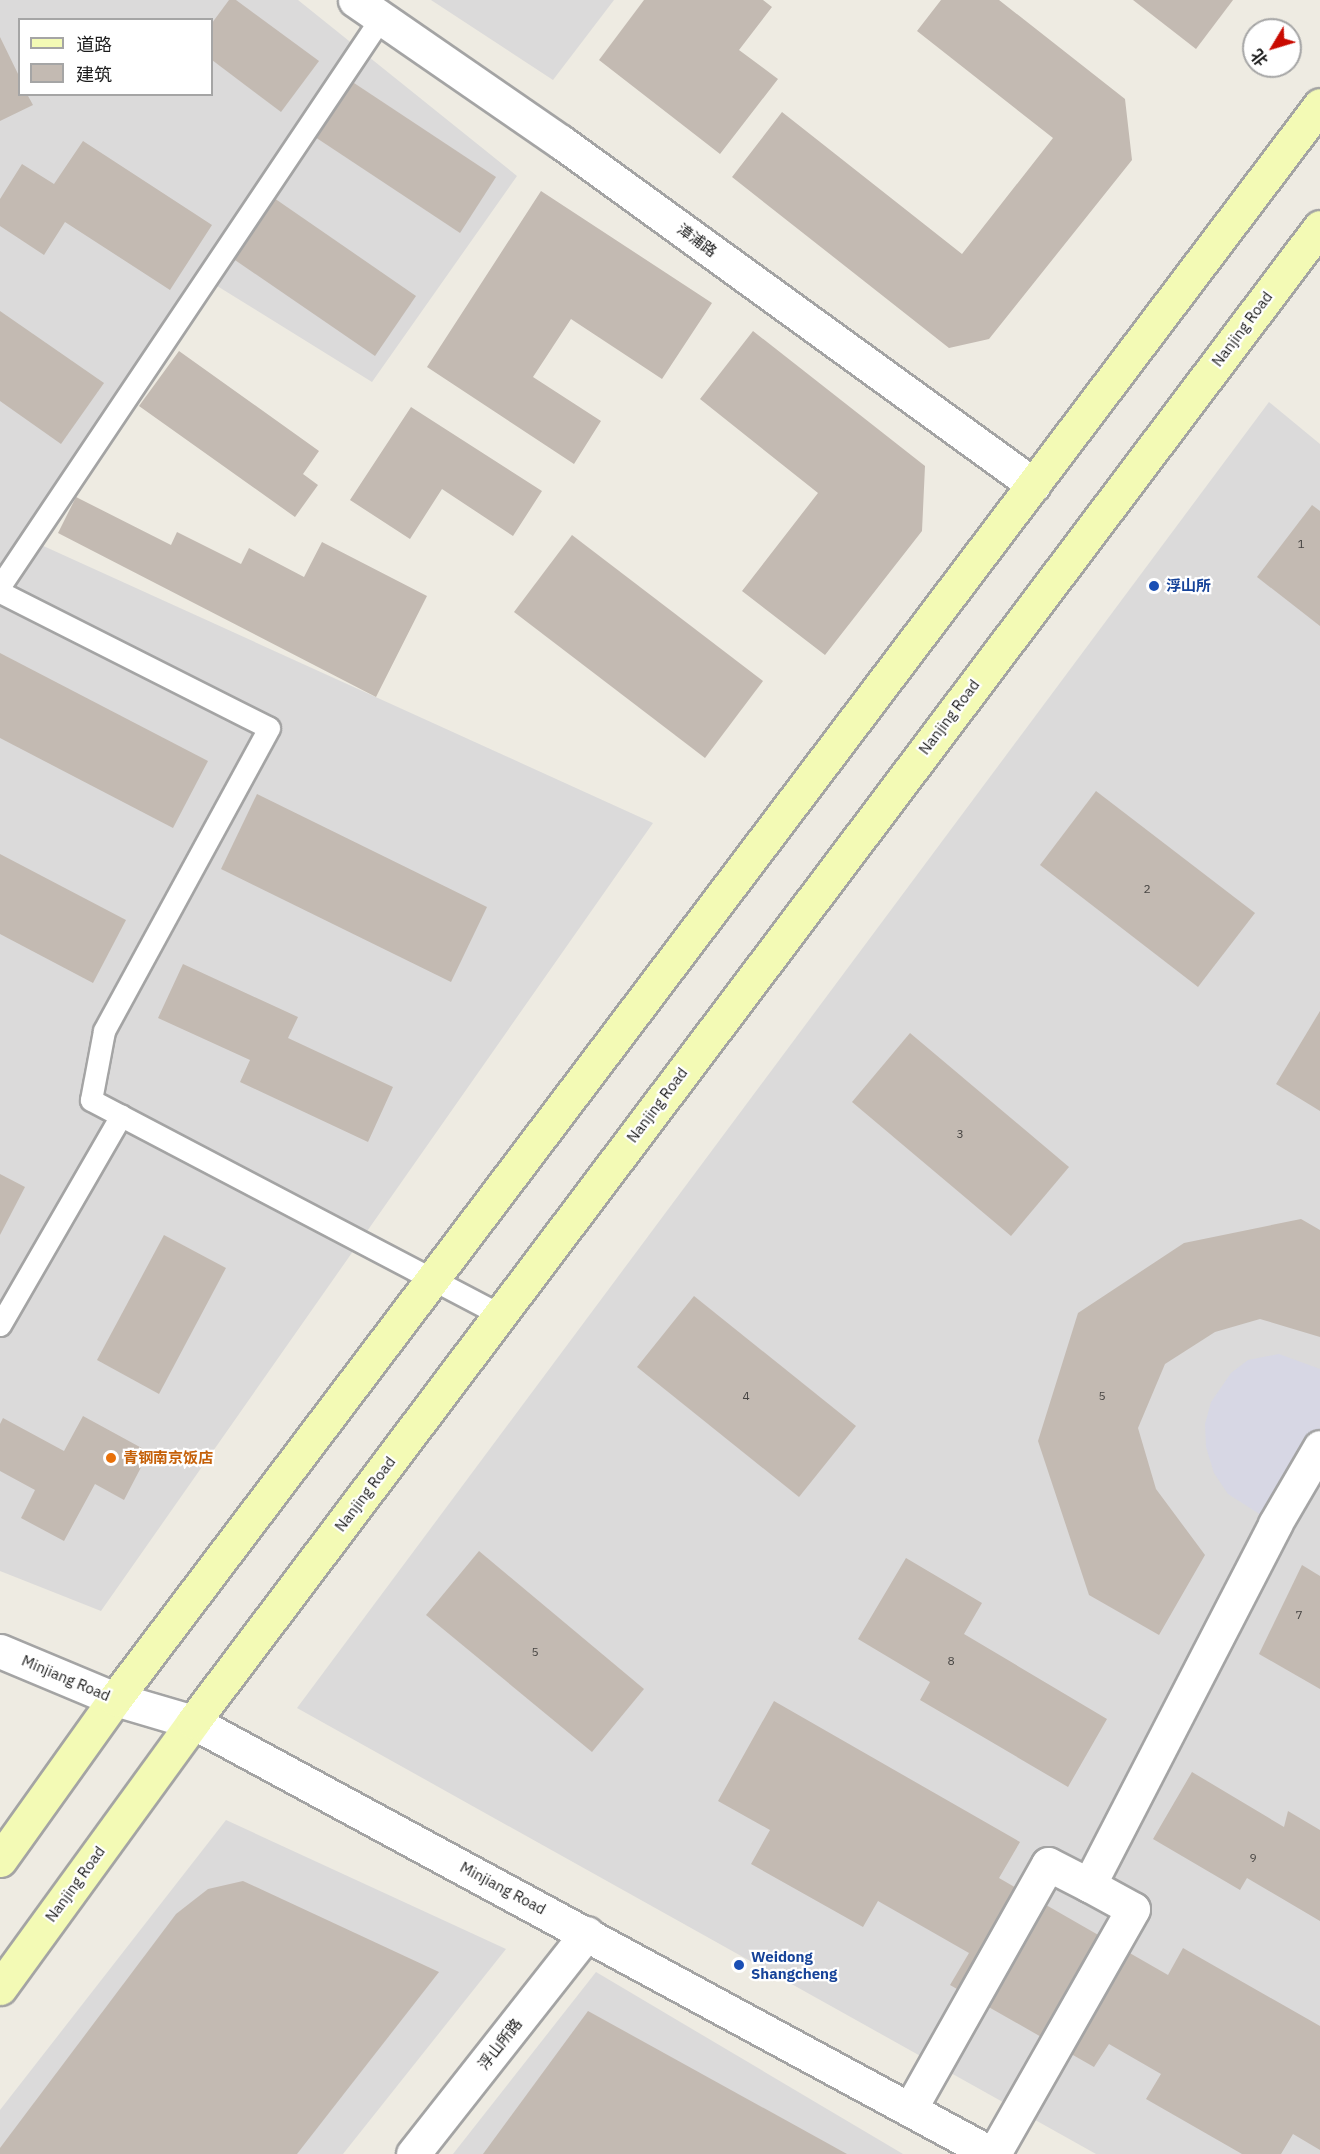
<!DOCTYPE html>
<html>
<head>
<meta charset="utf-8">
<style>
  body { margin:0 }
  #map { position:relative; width:1320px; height:2154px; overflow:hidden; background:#eeebe2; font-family:"IBM Plex Sans","Noto Sans SC",sans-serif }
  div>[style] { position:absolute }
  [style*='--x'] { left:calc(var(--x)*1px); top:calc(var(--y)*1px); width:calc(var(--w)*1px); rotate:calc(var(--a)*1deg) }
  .residential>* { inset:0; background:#dbdada }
  .plaza>* { inset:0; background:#d7d7e4 }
  .building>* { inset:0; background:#c3bab2 }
  .roads { filter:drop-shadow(2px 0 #a4a4a4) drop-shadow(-2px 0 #a4a4a4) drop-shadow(0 2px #a4a4a4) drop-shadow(0 -2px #a4a4a4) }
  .service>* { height:21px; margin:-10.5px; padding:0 10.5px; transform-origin:10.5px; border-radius:10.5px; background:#fff }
  .minor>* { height:33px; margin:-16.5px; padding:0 16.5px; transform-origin:16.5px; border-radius:16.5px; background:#fff }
  .tertiary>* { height:33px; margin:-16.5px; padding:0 16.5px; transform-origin:16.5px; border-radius:16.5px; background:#fff }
  .secondary>* { height:33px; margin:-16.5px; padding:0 16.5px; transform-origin:16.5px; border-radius:16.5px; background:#f3fab5 }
  .dots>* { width:16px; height:16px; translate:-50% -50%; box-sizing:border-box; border:3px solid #fff; border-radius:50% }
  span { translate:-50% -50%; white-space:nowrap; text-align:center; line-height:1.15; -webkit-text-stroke:4.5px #fff; paint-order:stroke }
  .number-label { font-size:12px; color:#464442 }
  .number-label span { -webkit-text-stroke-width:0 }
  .street-label { font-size:15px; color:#1d1d1d }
  .transit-label { font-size:15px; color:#164399; font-weight:700 }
  .left { translate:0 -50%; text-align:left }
  .food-label { font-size:15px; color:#c56008; font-weight:700 }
  .legend { position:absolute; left:18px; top:18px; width:195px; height:78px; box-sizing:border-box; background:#fff; border:2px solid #a5a5a5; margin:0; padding:8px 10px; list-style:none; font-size:18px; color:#1d1d1d }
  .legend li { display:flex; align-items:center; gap:12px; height:30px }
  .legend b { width:30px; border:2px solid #a5a5a5 }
  .north { position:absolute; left:1242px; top:18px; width:60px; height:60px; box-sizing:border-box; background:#fff; border:2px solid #a5a5a5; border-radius:50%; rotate:232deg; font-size:16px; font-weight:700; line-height:24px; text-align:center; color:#1d1d1d }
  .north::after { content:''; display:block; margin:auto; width:21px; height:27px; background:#c90a00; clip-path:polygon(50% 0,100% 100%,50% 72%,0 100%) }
</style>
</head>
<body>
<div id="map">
  <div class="residential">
    <div style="clip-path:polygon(evenodd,0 0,298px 0,517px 176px,372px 382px,201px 276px,28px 539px,653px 823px,101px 1611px,0 1571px,0 0,20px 20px,212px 20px,212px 94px,20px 94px,20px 20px)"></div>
    <div style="clip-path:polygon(431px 0,614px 0,553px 80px)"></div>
    <div style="clip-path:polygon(1269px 402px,1320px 444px,1320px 2154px,1096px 2154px,297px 1708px)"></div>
    <div style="clip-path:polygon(226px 1820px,506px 1949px,343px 2154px,0 2154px,0 2110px)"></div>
    <div style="clip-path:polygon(596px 1972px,903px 2154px,453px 2154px)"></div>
  </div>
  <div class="plaza">
    <div style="clip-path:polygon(1279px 1354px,1320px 1369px,1320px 1446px,1275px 1524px,1228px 1494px,1214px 1473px,1206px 1447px,1205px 1424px,1211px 1402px,1231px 1373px,1248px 1360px)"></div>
  </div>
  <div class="building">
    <div style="clip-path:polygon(229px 0,236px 0,319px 61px,281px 112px,212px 60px,212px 23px)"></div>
    <div style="clip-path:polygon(644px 0,763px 0,772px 7px,739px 50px,778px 79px,720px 154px,599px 60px)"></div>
    <div style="clip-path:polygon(941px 0,999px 0,1125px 99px,1132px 160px,989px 339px,949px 348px,732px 177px,782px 112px,962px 254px,1053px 138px,917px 31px)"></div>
    <div style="clip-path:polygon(1133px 0,1233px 0,1196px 49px)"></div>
    <div style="clip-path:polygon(0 37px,20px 78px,20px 94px,27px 94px,33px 105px,0 121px)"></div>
    <div style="clip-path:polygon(348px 79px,496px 177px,460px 233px,312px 135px)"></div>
    <div style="clip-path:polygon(83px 141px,212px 225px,170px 290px,65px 222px,44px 255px,0 226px,0 199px,22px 164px,54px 184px)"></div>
    <div style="clip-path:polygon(541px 191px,712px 303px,662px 379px,571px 319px,533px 377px,601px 421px,574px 464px,427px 367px)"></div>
    <div style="clip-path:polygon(274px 198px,416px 296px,375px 356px,232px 258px)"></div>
    <div style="clip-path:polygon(0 311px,104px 383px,61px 444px,0 401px)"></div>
    <div style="clip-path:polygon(753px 331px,925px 466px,922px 531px,825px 655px,742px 591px,818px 493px,700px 399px)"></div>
    <div style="clip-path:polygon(179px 351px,319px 451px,303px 474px,318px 485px,295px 517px,139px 406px)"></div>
    <div style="clip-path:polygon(411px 407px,542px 491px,513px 536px,442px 489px,410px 539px,350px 500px)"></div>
    <div style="clip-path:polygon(76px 497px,171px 545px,177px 532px,241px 564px,249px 548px,304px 577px,322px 542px,427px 596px,376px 697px,58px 533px)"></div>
    <div style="clip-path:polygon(1312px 505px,1320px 511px,1320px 626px,1257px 577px)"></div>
    <div style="clip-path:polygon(572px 535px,763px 681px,705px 758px,514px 612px)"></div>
    <div style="clip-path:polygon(0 653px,208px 761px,173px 828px,0 738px)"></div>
    <div style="clip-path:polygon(1096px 791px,1255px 913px,1198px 987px,1040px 865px)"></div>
    <div style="clip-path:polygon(257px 794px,487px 907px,451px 982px,221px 869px)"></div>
    <div style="clip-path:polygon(0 854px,126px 920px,93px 983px,0 934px)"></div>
    <div style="clip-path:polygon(183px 964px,298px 1017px,288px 1038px,393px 1087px,368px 1142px,240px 1082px,250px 1060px,158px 1018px)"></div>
    <div style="clip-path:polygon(1320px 1011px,1320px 1111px,1276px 1084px)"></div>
    <div style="clip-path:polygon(910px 1033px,1069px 1167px,1011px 1236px,852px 1102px)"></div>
    <div style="clip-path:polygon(0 1174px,25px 1187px,0 1235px)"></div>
    <div style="clip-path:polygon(1301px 1219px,1320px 1230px,1320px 1337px,1260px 1319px,1215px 1332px,1165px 1364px,1138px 1428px,1156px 1489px,1205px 1555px,1159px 1635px,1089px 1595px,1038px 1441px,1078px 1313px,1184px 1243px)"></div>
    <div style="clip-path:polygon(164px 1235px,226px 1268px,159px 1394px,97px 1360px)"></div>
    <div style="clip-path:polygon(694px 1296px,856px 1426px,799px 1497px,637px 1367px)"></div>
    <div style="clip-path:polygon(83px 1416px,149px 1452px,124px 1500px,95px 1484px,64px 1541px,21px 1518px,35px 1490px,0 1471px,0 1424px,3px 1418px,64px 1451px)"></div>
    <div style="clip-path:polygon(479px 1551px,644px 1689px,592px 1752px,426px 1615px)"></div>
    <div style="clip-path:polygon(906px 1558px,982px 1603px,964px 1634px,1107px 1719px,1068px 1787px,920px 1700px,930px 1682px,858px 1639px)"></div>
    <div style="clip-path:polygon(1302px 1565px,1320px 1576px,1320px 1689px,1259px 1654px)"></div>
    <div style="clip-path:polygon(774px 1701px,1020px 1842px,999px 1878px,1168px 1975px,1183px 1948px,1320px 2026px,1320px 2150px,1293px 2134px,1281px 2154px,1242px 2154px,1146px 2099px,1161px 2074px,1109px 2044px,1094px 2067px,950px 1985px,969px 1953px,878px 1901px,863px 1927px,751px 1864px,770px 1830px,718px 1801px)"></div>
    <div style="clip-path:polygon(1192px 1772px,1284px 1827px,1288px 1811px,1320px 1830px,1320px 1921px,1247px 1878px,1240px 1890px,1153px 1839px)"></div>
    <div style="clip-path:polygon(243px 1881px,439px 1972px,297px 2154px,0 2154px,0 2148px,176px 1914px,208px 1889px)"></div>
    <div style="clip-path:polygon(588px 2011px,847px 2154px,483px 2154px)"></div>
  </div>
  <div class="roads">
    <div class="service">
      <div style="--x:0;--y:586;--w:684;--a:-56.15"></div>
      <div style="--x:0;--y:592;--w:301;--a:26.8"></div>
      <div style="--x:269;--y:728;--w:345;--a:118.6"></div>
      <div style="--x:104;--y:1031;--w:70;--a:100.7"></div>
      <div style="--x:91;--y:1100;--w:462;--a:27.7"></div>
      <div style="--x:0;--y:1325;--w:242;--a:-60"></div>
    </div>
    <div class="minor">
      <div style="--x:355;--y:0;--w:250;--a:34.6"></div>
      <div style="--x:561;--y:142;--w:584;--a:35.95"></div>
      <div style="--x:1089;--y:1885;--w:406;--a:-62.7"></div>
      <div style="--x:1275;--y:1524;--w:89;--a:-59.7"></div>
      <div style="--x:910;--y:2109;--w:281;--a:-60.6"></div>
      <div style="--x:1048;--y:1864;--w:46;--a:27.1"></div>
      <div style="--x:1089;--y:1885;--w:50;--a:28.6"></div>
      <div style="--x:1133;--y:1909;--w:282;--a:119.6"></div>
      <div style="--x:413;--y:2154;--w:281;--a:-51.8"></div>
    </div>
    <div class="tertiary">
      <div style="--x:0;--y:1651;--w:125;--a:22.7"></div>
      <div style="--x:115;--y:1699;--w:81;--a:16.4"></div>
      <div style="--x:193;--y:1722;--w:908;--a:28.4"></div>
    </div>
    <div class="secondary">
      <div style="--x:0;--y:1860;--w:198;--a:-54.5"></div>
      <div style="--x:115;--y:1699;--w:1998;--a:-52.91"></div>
      <div style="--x:0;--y:1988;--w:329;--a:-54"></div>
      <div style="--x:193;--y:1722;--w:1872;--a:-52.99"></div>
    </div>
  </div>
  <div class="dots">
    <div style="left:1154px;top:586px;background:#1a4fb4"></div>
    <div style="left:111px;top:1458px;background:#e8710a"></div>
    <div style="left:739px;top:1965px;background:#1a4fb4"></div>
  </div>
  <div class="number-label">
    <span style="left:1301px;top:544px">1</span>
    <span style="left:1147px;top:889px">2</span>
    <span style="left:960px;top:1134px">3</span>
    <span style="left:746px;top:1396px">4</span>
    <span style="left:1102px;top:1396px">5</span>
    <span style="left:1299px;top:1615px">7</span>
    <span style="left:535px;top:1652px">5</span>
    <span style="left:951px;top:1661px">8</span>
    <span style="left:1253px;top:1858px">9</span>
  </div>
  <div class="street-label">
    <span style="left:697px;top:240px;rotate:36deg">漳浦路</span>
    <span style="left:1242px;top:329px;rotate:-53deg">Nanjing Road</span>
    <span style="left:949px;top:717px;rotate:-53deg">Nanjing Road</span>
    <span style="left:657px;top:1105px;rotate:-53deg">Nanjing Road</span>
    <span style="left:365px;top:1494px;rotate:-53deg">Nanjing Road</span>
    <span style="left:66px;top:1678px;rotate:23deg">Minjiang Road</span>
    <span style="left:75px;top:1884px;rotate:-54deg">Nanjing Road</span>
    <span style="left:503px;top:1888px;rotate:28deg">Minjiang Road</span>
    <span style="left:500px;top:2044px;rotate:-52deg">浮山所路</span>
  </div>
  <div class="transit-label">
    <span class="left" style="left:1166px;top:586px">浮山所</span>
    <span class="left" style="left:751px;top:1965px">Weidong<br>Shangcheng</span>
  </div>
  <div class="food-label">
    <span class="left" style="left:123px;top:1458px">青钢南京饭店</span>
  </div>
  <ul class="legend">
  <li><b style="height:8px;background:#f3fab5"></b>道路</li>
  <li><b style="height:16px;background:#c3bab2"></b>建筑</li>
  </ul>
  <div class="north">北</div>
</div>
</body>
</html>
